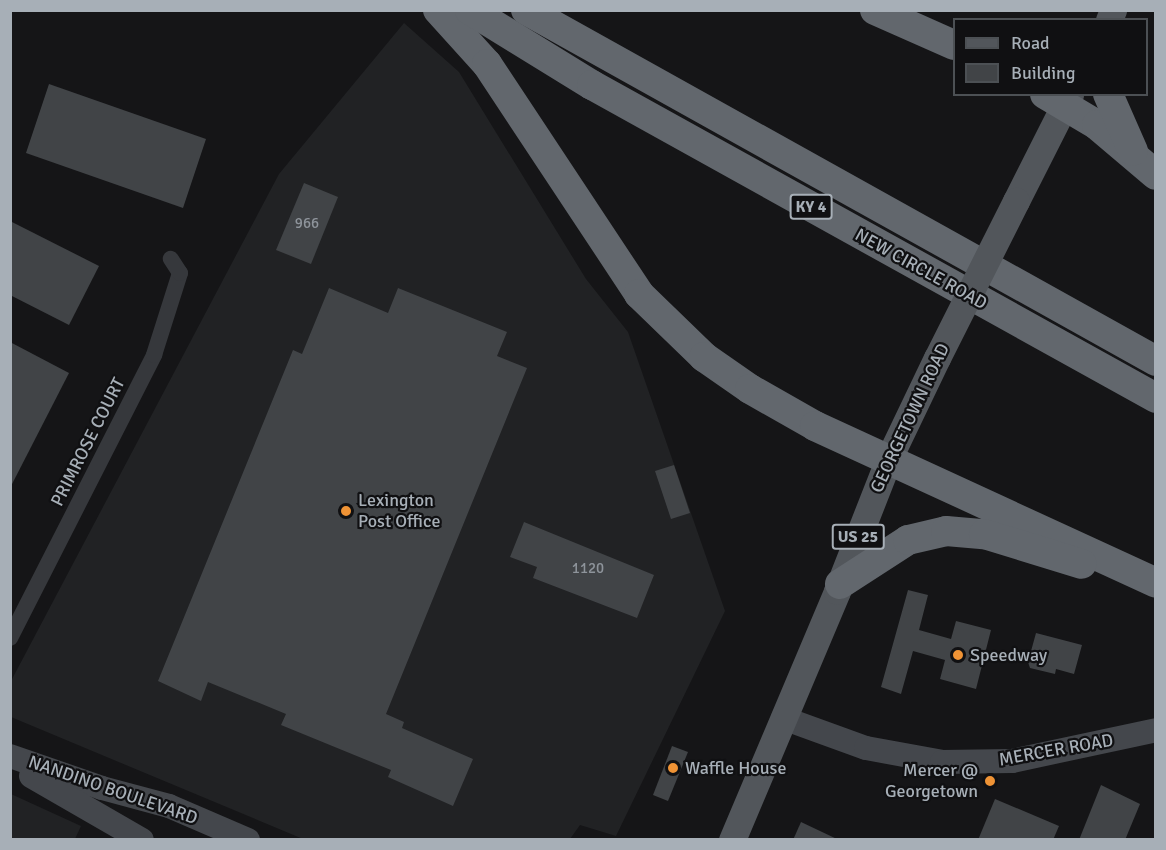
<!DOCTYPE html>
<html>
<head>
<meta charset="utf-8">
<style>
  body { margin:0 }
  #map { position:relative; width:1166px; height:850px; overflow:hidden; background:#151517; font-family:Signika,sans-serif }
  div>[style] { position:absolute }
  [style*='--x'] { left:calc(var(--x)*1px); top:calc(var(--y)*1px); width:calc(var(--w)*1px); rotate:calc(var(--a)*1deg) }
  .built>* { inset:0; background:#212224 }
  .building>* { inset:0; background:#414447 }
  .street>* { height:16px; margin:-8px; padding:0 8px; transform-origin:8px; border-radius:8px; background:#36383c }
  .secondary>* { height:24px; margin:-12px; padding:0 12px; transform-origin:12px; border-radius:12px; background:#44474c }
  .primary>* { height:27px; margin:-13.5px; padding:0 13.5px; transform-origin:13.5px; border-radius:13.5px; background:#52565b }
  .highway>* { height:30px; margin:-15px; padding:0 15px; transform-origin:15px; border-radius:15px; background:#62676d }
  .primary-bridge>* { height:27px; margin:-13.5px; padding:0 13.5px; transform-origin:13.5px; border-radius:13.5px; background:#52565b }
  .dots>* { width:16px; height:16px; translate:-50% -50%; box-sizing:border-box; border:3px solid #101012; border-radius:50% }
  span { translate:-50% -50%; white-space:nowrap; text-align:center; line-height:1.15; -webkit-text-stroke:4.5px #101012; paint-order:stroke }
  .number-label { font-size:15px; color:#8e949b }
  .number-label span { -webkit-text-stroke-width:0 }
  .shield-label span { padding:2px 4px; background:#101012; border:2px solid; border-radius:4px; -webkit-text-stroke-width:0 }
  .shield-label { font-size:16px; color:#a7afb7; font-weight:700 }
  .street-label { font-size:18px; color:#a7afb7 }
  .poi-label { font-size:18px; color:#a7afb7 }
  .left { translate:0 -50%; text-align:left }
  .right { translate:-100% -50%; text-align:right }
  .frame { position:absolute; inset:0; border:12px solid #a7afb7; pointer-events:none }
  .legend { position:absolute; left:953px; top:18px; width:195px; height:78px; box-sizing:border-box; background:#101012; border:2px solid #4c5054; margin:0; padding:8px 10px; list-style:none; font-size:18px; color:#a7afb7 }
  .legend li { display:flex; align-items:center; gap:12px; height:30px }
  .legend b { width:30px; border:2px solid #4c5054 }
</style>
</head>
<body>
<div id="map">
  <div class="built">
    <div style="clip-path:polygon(404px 23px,459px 72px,586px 279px,628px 332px,725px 611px,616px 836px,580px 825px,570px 839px,303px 839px,11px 717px,11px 681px,279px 174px)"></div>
    <div style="clip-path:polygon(11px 794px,81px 826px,75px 839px,11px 839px)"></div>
  </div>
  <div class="building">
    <div style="clip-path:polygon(49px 84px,206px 139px,183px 208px,26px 153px)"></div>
    <div style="clip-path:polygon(304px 183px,338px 197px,311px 264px,276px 250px)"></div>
    <div style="clip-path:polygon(10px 221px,99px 266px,69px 325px,10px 295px)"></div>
    <div style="clip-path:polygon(329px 288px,388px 313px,398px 288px,507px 332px,497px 356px,527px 368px,386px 714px,404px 722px,402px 728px,473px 759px,453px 806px,388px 777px,391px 770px,281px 725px,286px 714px,208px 682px,201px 701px,158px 681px,293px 350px,302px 354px)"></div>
    <div style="clip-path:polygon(10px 342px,69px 373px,10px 488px)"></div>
    <div style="clip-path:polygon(674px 465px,690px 513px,671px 519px,655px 471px)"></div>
    <div style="clip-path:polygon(524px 522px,654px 575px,637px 618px,533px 578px,537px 567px,510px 557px)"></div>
    <div style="clip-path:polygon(908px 590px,928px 595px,919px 630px,951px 639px,956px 621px,991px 630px,976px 689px,940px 679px,945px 660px,913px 651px,901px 694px,881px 687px)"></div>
    <div style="clip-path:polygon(1036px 633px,1082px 645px,1074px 674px,1056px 669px,1055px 674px,1030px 668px,1028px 662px)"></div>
    <div style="clip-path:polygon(672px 746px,688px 752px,668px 801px,653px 795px)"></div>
    <div style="clip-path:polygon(1101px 785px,1140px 804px,1125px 840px,1079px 840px)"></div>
    <div style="clip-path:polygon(995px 799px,1059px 826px,1053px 840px,978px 840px)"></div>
    <div style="clip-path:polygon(801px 822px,839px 840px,793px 840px)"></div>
  </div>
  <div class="street">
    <div style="--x:10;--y:638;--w:318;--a:-63"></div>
    <div style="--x:154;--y:355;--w:86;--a:-72.4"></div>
    <div style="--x:180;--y:273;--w:17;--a:-123"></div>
  </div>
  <div class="secondary">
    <div style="--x:783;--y:718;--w:88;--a:19.9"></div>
    <div style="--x:866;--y:748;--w:77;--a:10.4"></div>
    <div style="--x:942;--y:762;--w:70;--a:-0.8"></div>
    <div style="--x:1012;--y:761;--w:147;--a:-12.1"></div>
    <div style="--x:10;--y:756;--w:97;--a:19.2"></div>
    <div style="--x:102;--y:788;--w:69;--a:15"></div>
    <div style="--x:169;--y:806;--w:86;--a:23.3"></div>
    <div style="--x:31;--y:776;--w:128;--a:30"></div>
  </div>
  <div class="primary">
    <div style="--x:1109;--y:20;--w:11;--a:-68"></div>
    <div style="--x:1016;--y:201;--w:120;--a:-63.2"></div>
    <div style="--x:732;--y:840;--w:270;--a:-67.1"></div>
    <div style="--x:837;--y:591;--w:143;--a:-68.6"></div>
    <div style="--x:889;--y:458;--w:111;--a:-64.4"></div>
  </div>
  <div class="highway">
    <div style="--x:438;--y:10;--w:73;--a:47.8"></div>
    <div style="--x:487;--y:64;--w:276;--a:56.5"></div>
    <div style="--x:639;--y:294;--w:91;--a:44.1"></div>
    <div style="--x:704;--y:357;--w:56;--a:34.8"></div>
    <div style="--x:750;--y:389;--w:75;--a:29.6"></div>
    <div style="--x:815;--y:426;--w:375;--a:24.7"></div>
    <div style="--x:470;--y:10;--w:143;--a:31.6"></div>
    <div style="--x:592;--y:85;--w:645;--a:29.03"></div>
    <div style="--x:526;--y:10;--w:721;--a:29.12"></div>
    <div style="--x:875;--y:10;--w:86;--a:23.9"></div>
    <div style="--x:1045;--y:94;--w:61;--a:30.8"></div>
    <div style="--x:1097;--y:125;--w:77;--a:40.3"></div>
    <div style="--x:1108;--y:94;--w:62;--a:66.3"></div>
    <div style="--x:840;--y:584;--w:81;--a:-32.9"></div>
    <div style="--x:908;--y:540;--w:39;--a:-13"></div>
    <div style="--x:946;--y:531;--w:38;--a:5"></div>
    <div style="--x:984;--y:534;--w:102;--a:17"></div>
  </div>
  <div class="primary-bridge">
    <div style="--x:937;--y:358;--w:176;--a:-63.3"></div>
  </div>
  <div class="dots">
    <div style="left:346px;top:511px;background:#ef9335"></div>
    <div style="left:958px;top:655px;background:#ef9335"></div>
    <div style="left:673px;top:768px;background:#ef9335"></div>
    <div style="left:990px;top:781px;background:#ef9335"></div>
  </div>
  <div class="number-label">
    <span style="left:307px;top:224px">966</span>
    <span style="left:588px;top:569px">1120</span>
  </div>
  <div class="shield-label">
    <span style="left:811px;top:207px">KY 4</span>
    <span style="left:858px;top:537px">US 25</span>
  </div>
  <div class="street-label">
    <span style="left:921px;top:269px;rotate:29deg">NEW CIRCLE ROAD</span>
    <span style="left:910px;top:418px;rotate:-65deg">GEORGETOWN ROAD</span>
    <span style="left:88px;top:442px;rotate:-63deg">PRIMROSE COURT</span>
    <span style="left:1056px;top:750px;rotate:-10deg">MERCER ROAD</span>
    <span style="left:113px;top:790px;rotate:19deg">NANDINO BOULEVARD</span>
  </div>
  <div class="poi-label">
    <span class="left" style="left:358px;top:511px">Lexington<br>Post Office</span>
    <span class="left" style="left:970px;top:655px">Speedway</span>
    <span class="left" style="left:685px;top:768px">Waffle House</span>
    <span class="right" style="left:978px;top:781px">Mercer @<br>Georgetown</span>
  </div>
  <div class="frame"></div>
  <ul class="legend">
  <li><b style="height:8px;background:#52565b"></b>Road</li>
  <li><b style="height:16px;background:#414447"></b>Building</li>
  </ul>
</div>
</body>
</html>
